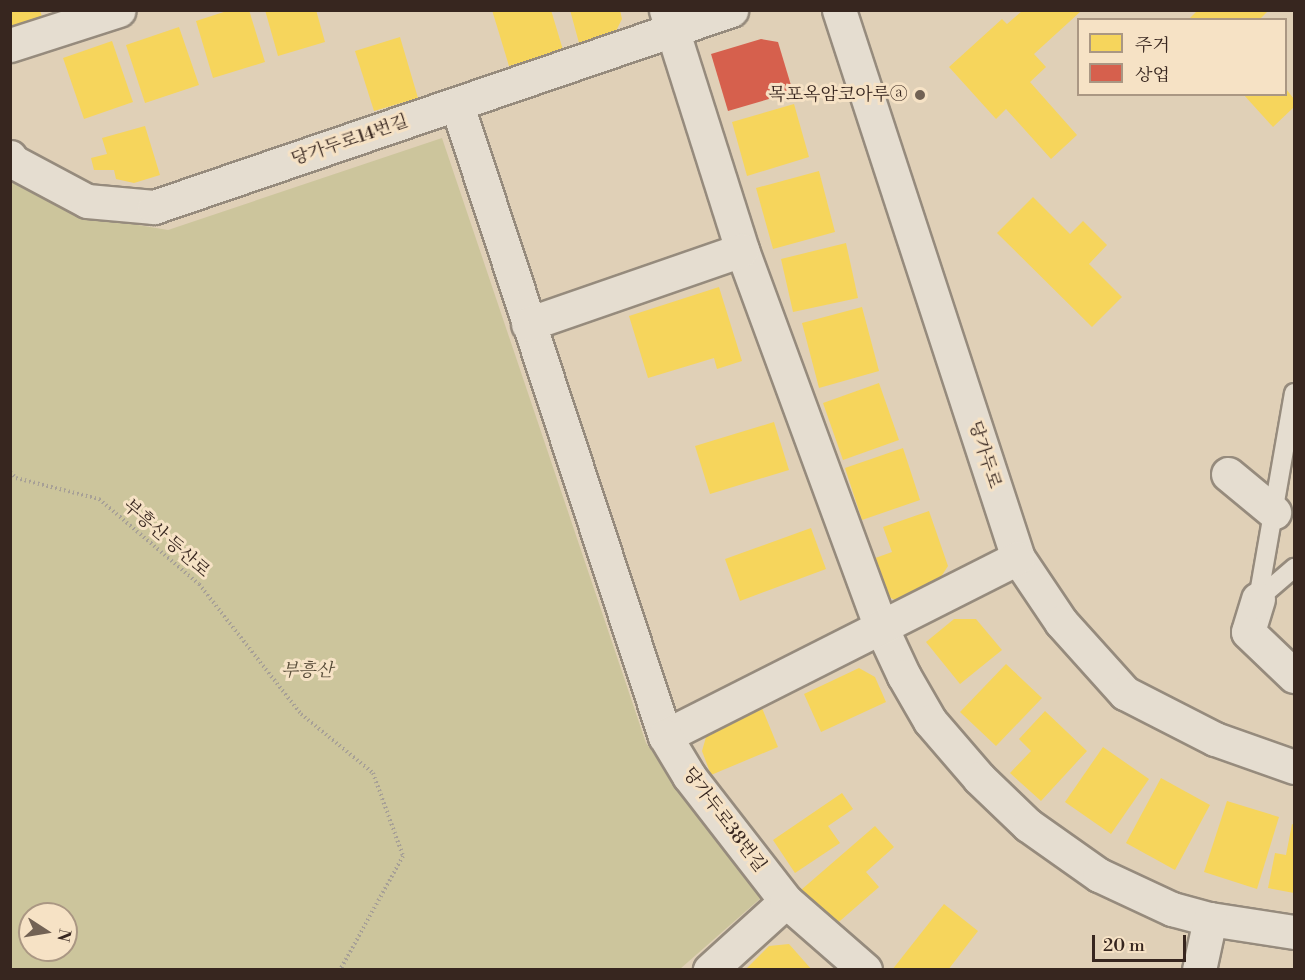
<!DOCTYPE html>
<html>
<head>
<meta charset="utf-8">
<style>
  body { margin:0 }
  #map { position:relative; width:1305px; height:980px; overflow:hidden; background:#e0d0b7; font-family:"Libre Bodoni","Noto Serif KR",serif }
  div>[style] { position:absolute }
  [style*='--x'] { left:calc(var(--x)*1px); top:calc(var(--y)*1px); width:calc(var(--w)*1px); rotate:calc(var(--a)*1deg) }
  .green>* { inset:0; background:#ccc59c }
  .homes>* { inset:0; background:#f6d55c }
  .shops>* { inset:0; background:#d6604d }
  .path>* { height:4px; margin-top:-2px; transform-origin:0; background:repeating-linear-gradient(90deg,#a7a096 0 1.5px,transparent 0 4.5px) }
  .roads { filter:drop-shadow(2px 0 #968b7d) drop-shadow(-2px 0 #968b7d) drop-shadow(0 2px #968b7d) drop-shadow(0 -2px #968b7d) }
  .service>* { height:18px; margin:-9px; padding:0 9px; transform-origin:9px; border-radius:9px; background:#e5ddd0 }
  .minor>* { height:33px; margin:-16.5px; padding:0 16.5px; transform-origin:16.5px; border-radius:16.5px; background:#e5ddd0 }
  .dots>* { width:16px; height:16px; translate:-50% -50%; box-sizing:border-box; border:3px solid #f6e2c5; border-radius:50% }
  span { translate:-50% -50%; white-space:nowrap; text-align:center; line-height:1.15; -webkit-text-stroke:6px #f6e2c5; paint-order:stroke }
  .poi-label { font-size:18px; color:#37261f }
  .right { translate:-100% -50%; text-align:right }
  .street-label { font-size:18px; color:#37261f }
  .park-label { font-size:18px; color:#584c39; font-style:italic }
  .frame { position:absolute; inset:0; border:12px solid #37261f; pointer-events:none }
  .legend { position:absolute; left:1077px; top:18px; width:210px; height:78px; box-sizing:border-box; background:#f6e2c5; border:2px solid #aa9783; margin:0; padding:8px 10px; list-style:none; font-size:18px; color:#37261f }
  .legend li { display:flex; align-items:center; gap:12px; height:30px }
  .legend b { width:30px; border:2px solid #aa9783 }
  .north { position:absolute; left:18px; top:902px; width:60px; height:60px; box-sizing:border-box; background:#f6e2c5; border:2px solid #aa9783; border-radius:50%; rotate:102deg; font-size:16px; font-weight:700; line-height:24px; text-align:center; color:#37261f }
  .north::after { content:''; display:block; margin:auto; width:21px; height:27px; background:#726254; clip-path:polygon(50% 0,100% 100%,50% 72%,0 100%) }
  .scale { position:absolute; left:1092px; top:935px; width:94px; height:27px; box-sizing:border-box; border:3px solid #37261f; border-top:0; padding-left:8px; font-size:18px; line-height:21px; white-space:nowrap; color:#37261f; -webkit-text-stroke:4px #f6e2c5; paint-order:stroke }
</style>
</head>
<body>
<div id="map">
  <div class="green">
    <div style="clip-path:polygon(evenodd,442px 138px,646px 743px,762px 897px,680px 969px,11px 969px,10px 172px,72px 214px,168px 230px,442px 138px,30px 914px,66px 914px,66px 950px,30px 950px,30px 914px)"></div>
  </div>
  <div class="homes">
    <div style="clip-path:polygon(10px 10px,40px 10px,43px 21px,10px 30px)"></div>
    <div style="clip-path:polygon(230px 10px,249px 10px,265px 62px,213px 78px,196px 21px)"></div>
    <div style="clip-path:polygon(265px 10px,316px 10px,325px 42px,278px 56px)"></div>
    <div style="clip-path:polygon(492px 10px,551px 10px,563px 50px,509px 66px)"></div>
    <div style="clip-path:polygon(570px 10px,620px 10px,622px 19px,615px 33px,579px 43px)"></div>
    <div style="clip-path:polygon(1023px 10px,1080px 12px,1034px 54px,1046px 67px,1030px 82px,1077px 135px,1051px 159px,1006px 109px,996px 119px,949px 67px,1002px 19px,1007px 24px)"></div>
    <div style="clip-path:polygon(1198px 10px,1269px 10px,1259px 20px,1188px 20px)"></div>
    <div style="clip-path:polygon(179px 27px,199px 85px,145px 103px,126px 45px)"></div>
    <div style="clip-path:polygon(400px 37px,418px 98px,374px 111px,355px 51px)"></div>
    <div style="clip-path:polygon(112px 41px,133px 102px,84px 119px,63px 58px)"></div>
    <div style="clip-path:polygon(1286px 89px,1294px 99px,1294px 107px,1273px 127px,1243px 94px,1286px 94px)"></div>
    <div style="clip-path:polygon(794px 104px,809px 157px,747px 176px,732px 122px)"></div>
    <div style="clip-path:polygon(145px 126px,160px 175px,134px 183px,116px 179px,114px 170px,94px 170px,91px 158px,107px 154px,102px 138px)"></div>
    <div style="clip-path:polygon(819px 171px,835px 232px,773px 249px,756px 188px)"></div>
    <div style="clip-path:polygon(1033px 197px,1070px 234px,1083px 221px,1107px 245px,1089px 264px,1122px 297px,1092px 327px,997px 233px)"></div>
    <div style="clip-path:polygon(846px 243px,858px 298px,793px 312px,781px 259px)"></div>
    <div style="clip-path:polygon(719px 287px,742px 361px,717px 369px,714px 358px,648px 378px,629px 316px)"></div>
    <div style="clip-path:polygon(862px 307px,879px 371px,819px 388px,802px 323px)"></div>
    <div style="clip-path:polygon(879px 383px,899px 440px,843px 460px,823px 403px)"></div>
    <div style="clip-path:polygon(774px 422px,789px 470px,710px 494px,695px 446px)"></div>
    <div style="clip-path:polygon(903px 448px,920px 500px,862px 520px,845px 468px)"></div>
    <div style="clip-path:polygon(929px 511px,948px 566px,937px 583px,901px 603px,877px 591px,867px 561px,892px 552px,883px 527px)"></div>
    <div style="clip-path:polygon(811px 528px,826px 569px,740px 601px,725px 559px)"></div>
    <div style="clip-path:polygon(954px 619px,976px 619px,1002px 650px,960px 684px,926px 642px)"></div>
    <div style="clip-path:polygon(1006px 664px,1042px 698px,996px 746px,960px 712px)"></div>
    <div style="clip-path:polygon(859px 668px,875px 677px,886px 702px,821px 732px,804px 694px)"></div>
    <div style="clip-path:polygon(762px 708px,778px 747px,711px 775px,702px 751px,708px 730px)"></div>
    <div style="clip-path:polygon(1045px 711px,1087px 751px,1041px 801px,1010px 773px,1031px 751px,1019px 739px)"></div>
    <div style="clip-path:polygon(1103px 747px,1149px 779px,1111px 834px,1065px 802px)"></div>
    <div style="clip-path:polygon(1161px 778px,1210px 805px,1175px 870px,1126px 843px)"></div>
    <div style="clip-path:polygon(842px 793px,853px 809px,828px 826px,840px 843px,795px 873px,773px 840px)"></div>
    <div style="clip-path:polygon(1227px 801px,1279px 817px,1257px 889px,1204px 872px)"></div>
    <div style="clip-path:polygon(1292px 824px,1294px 825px,1294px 893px,1268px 888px,1275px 853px,1286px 855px)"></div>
    <div style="clip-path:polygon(875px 826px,894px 847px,866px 872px,879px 887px,833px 927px,801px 890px)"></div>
    <div style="clip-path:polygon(944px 904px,978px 931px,948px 970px,892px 970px)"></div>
    <div style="clip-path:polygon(789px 944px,812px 970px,745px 970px,769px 946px)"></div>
  </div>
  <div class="shops">
    <div style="clip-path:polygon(761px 39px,778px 42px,793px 92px,728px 111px,711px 54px)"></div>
  </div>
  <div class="path">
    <div style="--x:10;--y:472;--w:8;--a:45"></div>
    <div style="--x:16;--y:478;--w:86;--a:14.2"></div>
    <div style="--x:99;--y:499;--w:131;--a:40.4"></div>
    <div style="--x:199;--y:584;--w:165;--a:51.9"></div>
    <div style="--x:301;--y:714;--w:93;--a:39.3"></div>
    <div style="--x:373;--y:773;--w:88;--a:70.1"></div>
    <div style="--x:403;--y:856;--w:130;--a:118.9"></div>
  </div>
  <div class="roads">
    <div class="service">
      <div style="--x:1294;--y:393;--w:209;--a:99.9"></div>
      <div style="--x:1258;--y:599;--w:48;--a:-40.7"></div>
    </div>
    <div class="minor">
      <div style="--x:666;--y:10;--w:252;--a:72.4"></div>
      <div style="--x:742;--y:250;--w:402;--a:69.8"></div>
      <div style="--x:881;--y:627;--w:54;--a:64.9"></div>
      <div style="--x:904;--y:676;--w:52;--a:60"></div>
      <div style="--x:930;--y:721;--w:75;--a:49.3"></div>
      <div style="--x:979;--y:778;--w:68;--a:43.8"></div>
      <div style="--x:1028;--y:825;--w:87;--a:35.2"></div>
      <div style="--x:1099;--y:875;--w:81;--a:25"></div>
      <div style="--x:1172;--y:909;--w:39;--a:15"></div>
      <div style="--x:1210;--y:919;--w:85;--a:8.8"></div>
      <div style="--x:839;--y:10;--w:576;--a:71.91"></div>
      <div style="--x:1018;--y:558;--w:77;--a:56.1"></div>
      <div style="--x:1061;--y:622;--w:96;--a:48"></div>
      <div style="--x:1125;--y:693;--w:101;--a:27.1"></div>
      <div style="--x:1215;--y:739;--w:84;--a:19.5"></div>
      <div style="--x:10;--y:45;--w:114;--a:-17.8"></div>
      <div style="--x:457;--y:105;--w:664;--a:71.76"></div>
      <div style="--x:665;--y:736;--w:395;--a:-26.8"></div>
      <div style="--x:10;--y:157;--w:4;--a:63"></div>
      <div style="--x:12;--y:161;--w:85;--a:28.1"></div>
      <div style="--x:87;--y:201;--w:67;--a:5.1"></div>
      <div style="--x:154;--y:207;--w:610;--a:-18.85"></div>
      <div style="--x:528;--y:324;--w:226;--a:-19.1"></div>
      <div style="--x:1228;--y:474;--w:60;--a:39.6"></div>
      <div style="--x:1258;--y:599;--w:34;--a:107"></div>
      <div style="--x:1248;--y:632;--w:64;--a:43.7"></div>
      <div style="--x:665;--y:736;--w:47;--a:59"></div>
      <div style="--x:689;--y:776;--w:158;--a:52.2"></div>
      <div style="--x:786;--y:901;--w:103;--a:137.8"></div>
      <div style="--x:786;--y:901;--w:105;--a:41.1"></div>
      <div style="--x:1199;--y:970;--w:52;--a:-77.8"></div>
    </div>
  </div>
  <div class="dots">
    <div style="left:920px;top:95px;background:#726254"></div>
  </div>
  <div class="poi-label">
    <span class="right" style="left:908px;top:95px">목포옥암코아루ⓐ</span>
  </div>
  <div class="street-label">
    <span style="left:350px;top:141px;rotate:-19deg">당가두로14번길</span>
    <span style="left:984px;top:455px;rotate:72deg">당가두로</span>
    <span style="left:166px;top:539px;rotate:41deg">부흥산 등산로</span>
    <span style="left:724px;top:820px;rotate:53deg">당가두로38번길</span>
  </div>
  <div class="park-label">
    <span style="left:307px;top:671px">부흥산</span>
  </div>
  <div class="frame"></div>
  <ul class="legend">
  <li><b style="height:16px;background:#f6d55c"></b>주거</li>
  <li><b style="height:16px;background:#d6604d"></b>상업</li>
  </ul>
  <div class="north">N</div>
  <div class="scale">20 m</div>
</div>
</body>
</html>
